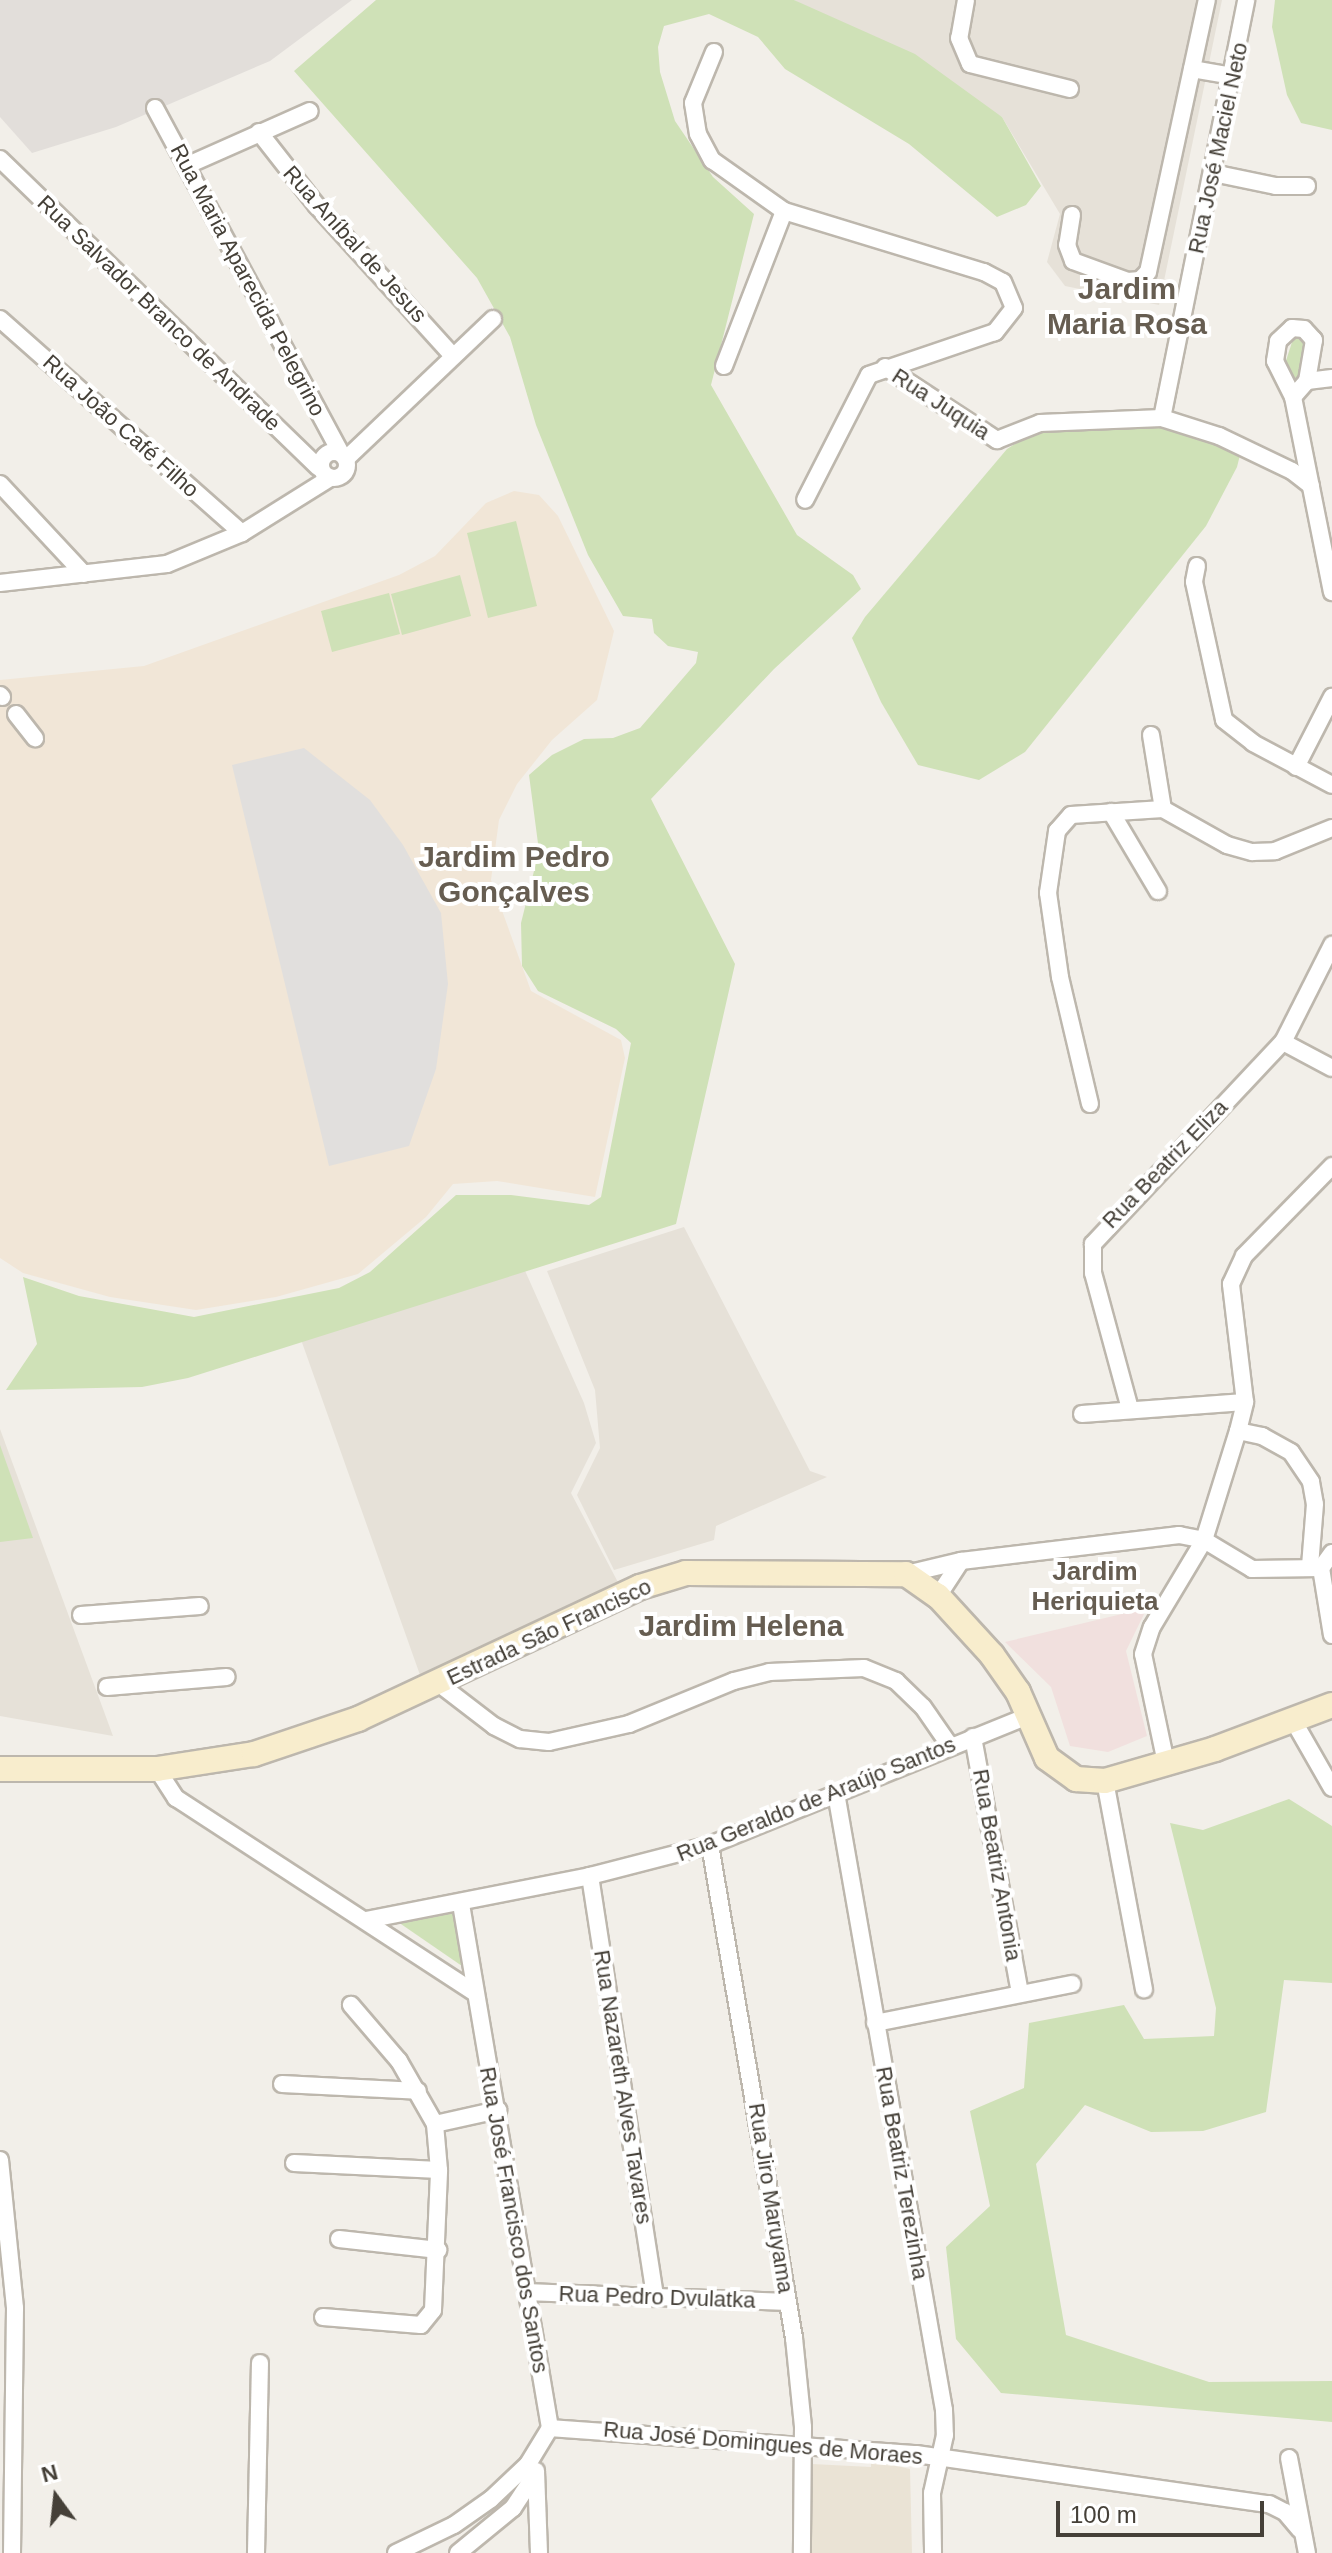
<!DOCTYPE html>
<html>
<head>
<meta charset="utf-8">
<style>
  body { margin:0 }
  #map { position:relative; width:1332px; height:2553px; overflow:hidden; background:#f2efe9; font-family:Helvetica,sans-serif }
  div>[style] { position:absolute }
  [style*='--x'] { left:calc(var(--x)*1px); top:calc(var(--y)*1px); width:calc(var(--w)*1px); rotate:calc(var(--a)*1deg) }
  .residential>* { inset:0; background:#e6e1d8 }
  .commercial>* { inset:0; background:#f1e6d7 }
  .industrial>* { inset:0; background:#e2deda }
  .education>* { inset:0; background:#eae3d5 }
  .medical>* { inset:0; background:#f1e0de }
  .green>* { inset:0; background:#cfe1b7 }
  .parking>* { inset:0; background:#e1dfdd }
  .roads { filter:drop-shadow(2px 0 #bdb7ad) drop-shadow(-2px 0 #bdb7ad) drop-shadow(0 2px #bdb7ad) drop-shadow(0 -2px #bdb7ad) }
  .street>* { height:16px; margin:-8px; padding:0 8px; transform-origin:8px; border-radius:8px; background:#fff }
  .street>.ring { margin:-8px; padding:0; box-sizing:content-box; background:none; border:16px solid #fff; border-radius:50% }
  .secondary>* { height:24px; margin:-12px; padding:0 12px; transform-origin:12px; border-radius:12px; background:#f8edcd }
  span { translate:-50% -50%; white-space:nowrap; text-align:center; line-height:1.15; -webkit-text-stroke:8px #fff; paint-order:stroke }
  .street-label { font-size:22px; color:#454038 }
  .quarter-label { font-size:26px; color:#665d51; font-weight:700 }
  .district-label { font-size:30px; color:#665d51; font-weight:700 }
  .north { position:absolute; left:16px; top:2457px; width:80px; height:80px; -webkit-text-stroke:6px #fff; paint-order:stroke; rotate:345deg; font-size:22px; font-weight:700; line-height:32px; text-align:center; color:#454038 }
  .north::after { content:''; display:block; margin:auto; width:28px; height:36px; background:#454038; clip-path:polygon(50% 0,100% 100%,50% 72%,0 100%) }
  .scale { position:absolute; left:1056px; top:2501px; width:208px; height:36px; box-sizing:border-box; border:4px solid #454038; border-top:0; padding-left:10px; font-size:24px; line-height:28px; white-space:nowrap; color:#454038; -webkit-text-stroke:6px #fff; paint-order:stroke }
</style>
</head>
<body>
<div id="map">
  <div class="residential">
    <div style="clip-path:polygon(794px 0,1222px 0,1159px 305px,1065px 286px,1047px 262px,1060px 214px,1002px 117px)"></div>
    <div style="clip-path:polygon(684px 1227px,810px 1471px,827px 1477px,716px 1526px,714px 1540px,614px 1570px,577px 1495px,600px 1448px,595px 1390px,547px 1271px)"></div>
    <div style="clip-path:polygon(522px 1264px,584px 1403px,596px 1443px,571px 1493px,621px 1588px,420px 1675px,299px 1334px)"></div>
    <div style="clip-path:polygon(0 1429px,113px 1736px,0 1716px)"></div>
  </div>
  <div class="commercial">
    <div style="clip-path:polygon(514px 491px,539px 495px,558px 516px,614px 631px,597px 700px,552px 740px,517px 784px,499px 820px,491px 880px,531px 991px,621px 1040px,625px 1058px,595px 1197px,497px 1181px,453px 1184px,426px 1217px,358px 1274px,276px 1297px,196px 1310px,110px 1297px,23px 1273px,0 1258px,0 680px,144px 666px,399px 575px,435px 556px,486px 503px)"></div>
  </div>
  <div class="industrial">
    <div style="clip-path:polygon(0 0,352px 0,270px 61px,116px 127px,32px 153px,0 117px)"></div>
  </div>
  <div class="education">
    <div style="clip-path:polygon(871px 2460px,910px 2469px,912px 2553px,809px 2553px,812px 2464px,871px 2467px)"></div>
  </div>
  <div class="medical">
    <div style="clip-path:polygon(1147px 1608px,1126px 1651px,1147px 1736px,1108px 1752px,1070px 1746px,1051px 1687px,1005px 1642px)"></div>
  </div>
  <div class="green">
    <div style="clip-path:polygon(376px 0,794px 0,915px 54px,1002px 117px,1041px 186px,1026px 205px,997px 217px,909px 144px,785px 69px,758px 37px,709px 14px,664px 26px,658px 47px,660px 72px,675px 121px,713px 177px,754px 214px,711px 385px,797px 535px,853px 575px,861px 589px,774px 669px,651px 799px,735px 964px,676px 1224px,188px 1378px,142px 1387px,6px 1390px,37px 1344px,23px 1277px,79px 1296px,194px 1317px,339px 1288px,370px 1272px,456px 1195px,511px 1195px,589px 1205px,601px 1197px,631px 1043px,616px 1029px,538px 991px,522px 966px,521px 923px,539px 851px,529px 775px,552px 755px,584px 739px,613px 738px,640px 728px,696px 663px,698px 652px,668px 646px,654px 633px,652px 619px,623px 616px,588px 555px,536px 425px,510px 337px,477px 278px,294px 71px)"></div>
    <div style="clip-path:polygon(1275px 0,1332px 0,1332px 130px,1301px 123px,1287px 95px,1272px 27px)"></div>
    <div style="clip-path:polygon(1294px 336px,1309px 336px,1297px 384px,1281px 376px)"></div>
    <div style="clip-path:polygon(1095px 427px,1188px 428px,1240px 455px,1237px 467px,1206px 526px,1025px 752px,979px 780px,918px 765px,881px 702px,852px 638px,865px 617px,1007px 449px,1034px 432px)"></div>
    <div style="clip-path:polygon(516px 521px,537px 606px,488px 618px,467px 533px)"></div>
    <div style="clip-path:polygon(460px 575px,471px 616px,402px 635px,391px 594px)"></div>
    <div style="clip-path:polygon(389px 593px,400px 634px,332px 652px,321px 611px)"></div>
    <div style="clip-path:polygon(0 1445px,33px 1538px,0 1542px)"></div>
    <div style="clip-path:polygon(1289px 1799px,1332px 1826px,1332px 1983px,1284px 1980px,1266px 2112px,1203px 2131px,1151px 2132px,1085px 2105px,1036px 2164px,1066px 2335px,1209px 2382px,1332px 2381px,1332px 2422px,1001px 2393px,956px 2339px,946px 2247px,990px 2206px,970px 2111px,1024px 2088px,1029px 2023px,1124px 2005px,1144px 2039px,1214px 2036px,1216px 2008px,1170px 1823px,1203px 1830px)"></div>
    <div style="clip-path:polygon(456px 1910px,462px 1966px,398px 1922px)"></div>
  </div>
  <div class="parking">
    <div style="clip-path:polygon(304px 748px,370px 800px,403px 845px,441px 913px,448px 984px,436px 1069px,409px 1146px,329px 1166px,232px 765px)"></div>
  </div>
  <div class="roads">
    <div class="street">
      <div style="--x:966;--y:0;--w:39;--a:100"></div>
      <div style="--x:959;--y:38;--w:28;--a:67"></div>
      <div style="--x:970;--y:64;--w:103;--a:14"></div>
      <div style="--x:714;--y:52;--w:55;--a:112.4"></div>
      <div style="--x:693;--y:103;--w:31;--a:81"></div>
      <div style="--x:698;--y:134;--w:30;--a:62"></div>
      <div style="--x:712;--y:160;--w:88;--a:35.3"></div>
      <div style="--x:784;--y:211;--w:209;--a:17"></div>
      <div style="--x:984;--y:272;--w:21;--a:28"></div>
      <div style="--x:1003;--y:282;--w:28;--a:67"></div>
      <div style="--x:1014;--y:308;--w:31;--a:128"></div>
      <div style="--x:995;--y:332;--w:133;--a:161.2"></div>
      <div style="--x:869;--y:375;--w:140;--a:117.1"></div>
      <div style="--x:1192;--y:69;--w:42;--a:9.7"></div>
      <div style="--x:155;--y:108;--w:392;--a:61.7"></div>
      <div style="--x:259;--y:132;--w:94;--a:51.9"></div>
      <div style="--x:317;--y:206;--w:202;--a:47.8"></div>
      <div style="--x:0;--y:159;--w:443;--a:44.1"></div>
      <div style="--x:188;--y:165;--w:133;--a:-23.9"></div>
      <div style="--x:1213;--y:173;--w:64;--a:11.7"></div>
      <div style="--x:1276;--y:186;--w:31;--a:0"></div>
      <div style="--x:1072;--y:215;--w:30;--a:99"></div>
      <div style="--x:1067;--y:245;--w:17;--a:69"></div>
      <div style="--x:1073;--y:261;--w:59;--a:20"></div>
      <div style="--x:1128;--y:281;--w:12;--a:-5"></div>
      <div style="--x:1140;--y:280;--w:11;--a:-45"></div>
      <div style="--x:1148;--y:272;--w:278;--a:-77.8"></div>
      <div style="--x:0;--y:319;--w:323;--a:41.5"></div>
      <div style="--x:724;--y:366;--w:166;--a:-68.8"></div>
      <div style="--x:885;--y:367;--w:134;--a:33.1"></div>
      <div style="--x:997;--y:440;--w:46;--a:-21.6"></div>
      <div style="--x:1040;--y:423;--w:122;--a:-2.3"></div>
      <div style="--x:1162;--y:418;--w:60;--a:17.5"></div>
      <div style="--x:1219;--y:436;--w:81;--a:25.6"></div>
      <div style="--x:1292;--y:471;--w:24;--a:38"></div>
      <div style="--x:1332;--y:378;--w:25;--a:173"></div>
      <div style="--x:1307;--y:381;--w:21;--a:131"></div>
      <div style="--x:1293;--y:397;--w:199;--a:78.7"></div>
      <div style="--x:1293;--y:397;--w:40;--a:-116.6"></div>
      <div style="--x:1275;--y:361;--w:20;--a:-81"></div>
      <div style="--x:1278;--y:341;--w:19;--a:-43"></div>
      <div style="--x:1292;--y:328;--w:12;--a:5"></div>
      <div style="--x:1304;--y:329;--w:15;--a:48"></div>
      <div style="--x:1314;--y:340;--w:42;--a:99.7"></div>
      <div style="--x:1162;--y:418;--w:426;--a:-78.6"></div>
      <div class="ring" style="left:321px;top:452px;width:10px;height:10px"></div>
      <div style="--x:346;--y:459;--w:203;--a:-43.6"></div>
      <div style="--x:0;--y:484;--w:123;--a:47"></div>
      <div style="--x:1197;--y:566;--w:16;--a:101"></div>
      <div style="--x:1194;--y:582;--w:141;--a:77.7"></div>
      <div style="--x:1224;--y:720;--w:37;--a:38"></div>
      <div style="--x:1253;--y:743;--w:89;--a:28"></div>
      <div style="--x:0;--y:583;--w:168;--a:-6.5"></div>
      <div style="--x:167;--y:564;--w:81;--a:-22.5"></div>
      <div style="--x:242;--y:533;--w:104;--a:-32"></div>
      <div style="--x:0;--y:695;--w:3;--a:45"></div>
      <div style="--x:16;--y:714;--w:31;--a:52"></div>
      <div style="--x:1151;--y:735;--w:75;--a:80.8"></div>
      <div style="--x:1296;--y:767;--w:79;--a:-62.8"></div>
      <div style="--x:1111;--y:812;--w:92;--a:59.3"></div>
      <div style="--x:1283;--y:1042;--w:55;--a:28"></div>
      <div style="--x:1090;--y:1104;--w:130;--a:-103.3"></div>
      <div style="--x:1060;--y:977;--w:85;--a:-98.1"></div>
      <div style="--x:1048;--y:893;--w:63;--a:-81.7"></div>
      <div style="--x:1057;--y:831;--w:21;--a:-49"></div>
      <div style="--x:1071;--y:815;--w:92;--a:-3.7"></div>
      <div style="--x:1163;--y:809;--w:73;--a:29.4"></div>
      <div style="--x:1227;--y:845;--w:26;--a:16"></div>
      <div style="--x:1252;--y:852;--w:23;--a:-2"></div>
      <div style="--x:1275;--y:851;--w:61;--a:-22"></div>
      <div style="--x:1130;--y:1409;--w:141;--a:-105.2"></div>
      <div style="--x:1093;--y:1273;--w:29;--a:-90"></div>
      <div style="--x:1093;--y:1244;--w:277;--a:-46.8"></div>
      <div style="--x:1283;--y:1042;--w:109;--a:-63.2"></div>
      <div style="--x:1082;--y:1414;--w:163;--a:-4.2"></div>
      <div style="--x:1238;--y:1431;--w:25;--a:12"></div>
      <div style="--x:1262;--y:1436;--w:33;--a:29"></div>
      <div style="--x:1291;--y:1452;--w:36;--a:56"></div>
      <div style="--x:1311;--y:1482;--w:22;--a:80"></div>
      <div style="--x:1315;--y:1504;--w:62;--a:94.6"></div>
      <div style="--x:1332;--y:1553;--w:19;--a:126"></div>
      <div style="--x:1321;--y:1568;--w:68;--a:80.7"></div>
      <div style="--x:906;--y:1574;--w:57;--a:-13.3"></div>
      <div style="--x:961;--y:1561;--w:220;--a:-6.8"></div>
      <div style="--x:1179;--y:1535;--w:25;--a:11"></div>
      <div style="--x:1204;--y:1540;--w:56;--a:31.1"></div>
      <div style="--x:1252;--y:1569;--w:69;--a:-0.8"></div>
      <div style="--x:938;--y:1596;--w:42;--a:-56.7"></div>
      <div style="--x:81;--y:1615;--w:119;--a:-4.3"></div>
      <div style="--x:438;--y:1683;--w:71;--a:37.5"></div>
      <div style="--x:494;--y:1726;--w:29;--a:27"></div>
      <div style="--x:520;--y:1739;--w:29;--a:6"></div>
      <div style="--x:549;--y:1742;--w:82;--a:-12.7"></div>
      <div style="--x:629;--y:1724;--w:113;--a:-22.3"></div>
      <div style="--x:734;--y:1681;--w:36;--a:-14"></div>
      <div style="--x:769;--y:1672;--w:95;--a:-2.4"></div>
      <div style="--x:864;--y:1668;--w:35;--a:22"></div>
      <div style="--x:896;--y:1681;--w:37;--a:44"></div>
      <div style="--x:923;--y:1707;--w:47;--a:55.3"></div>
      <div style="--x:107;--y:1687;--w:120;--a:-4.8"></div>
      <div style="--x:1293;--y:1720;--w:78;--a:60.2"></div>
      <div style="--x:973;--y:1737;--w:260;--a:79.6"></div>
      <div style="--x:1166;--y:1763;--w:111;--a:-101.9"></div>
      <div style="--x:1143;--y:1654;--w:28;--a:-72"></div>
      <div style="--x:1152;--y:1627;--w:101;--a:-59.1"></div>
      <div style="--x:1204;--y:1540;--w:114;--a:-72.7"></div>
      <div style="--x:1238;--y:1431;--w:30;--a:-76"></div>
      <div style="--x:1245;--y:1402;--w:119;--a:-96.8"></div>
      <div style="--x:1231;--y:1284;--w:31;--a:-65"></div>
      <div style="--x:1244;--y:1256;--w:126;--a:-45.6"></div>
      <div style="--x:157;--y:1769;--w:35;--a:57"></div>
      <div style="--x:176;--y:1798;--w:356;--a:33.1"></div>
      <div style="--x:1105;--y:1781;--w:212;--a:79.4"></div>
      <div style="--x:836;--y:1793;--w:626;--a:80.07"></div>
      <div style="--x:944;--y:2410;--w:25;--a:88"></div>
      <div style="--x:945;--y:2435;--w:59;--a:102.6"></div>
      <div style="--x:932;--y:2493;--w:60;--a:89"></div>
      <div style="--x:710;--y:1845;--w:500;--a:80.33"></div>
      <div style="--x:794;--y:2338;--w:89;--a:84.2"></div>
      <div style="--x:803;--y:2427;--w:126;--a:90.5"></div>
      <div style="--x:590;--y:1876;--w:427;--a:81.2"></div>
      <div style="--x:366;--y:1920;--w:228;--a:-11.1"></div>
      <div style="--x:590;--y:1876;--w:124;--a:-14.5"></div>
      <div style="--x:710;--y:1845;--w:342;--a:-22.1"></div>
      <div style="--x:875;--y:2023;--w:201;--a:-11.2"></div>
      <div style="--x:282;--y:2084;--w:136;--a:2.9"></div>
      <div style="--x:435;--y:2124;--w:65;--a:-12.5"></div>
      <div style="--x:0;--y:2160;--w:149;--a:84.2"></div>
      <div style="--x:15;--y:2308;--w:245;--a:90.7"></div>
      <div style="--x:294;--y:2163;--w:145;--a:2.8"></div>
      <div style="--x:339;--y:2239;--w:100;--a:6.3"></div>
      <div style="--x:527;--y:2292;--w:260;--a:2.2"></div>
      <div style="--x:323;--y:2317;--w:98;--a:4.7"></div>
      <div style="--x:421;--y:2325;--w:19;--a:-51"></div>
      <div style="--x:433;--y:2310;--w:140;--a:-87.5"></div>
      <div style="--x:439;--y:2170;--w:46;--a:-95"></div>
      <div style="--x:435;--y:2124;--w:73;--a:-119.7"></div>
      <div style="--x:399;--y:2061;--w:74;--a:-130.6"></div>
      <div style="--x:550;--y:2428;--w:367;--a:4.1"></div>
      <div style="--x:916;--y:2454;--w:357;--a:8.1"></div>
      <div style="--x:1269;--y:2504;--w:18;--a:27"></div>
      <div style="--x:1285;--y:2512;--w:23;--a:50"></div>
      <div style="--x:1289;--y:2458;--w:97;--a:79.3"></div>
      <div style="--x:536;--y:2471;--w:82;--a:87.9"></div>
      <div style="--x:256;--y:2553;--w:190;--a:-88.8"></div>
      <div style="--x:396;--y:2553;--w:64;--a:-25.8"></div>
      <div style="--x:454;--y:2525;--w:45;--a:-35.1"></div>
      <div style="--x:491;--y:2499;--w:51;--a:-43.4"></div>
      <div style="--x:528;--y:2464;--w:42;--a:-58.6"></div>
      <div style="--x:550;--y:2428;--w:532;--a:-99.64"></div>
      <div style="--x:458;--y:2553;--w:71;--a:-39.3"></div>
      <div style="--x:513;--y:2508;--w:42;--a:-56.7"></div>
    </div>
    <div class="secondary">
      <div style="--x:0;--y:1769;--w:157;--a:0"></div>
      <div style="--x:157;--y:1769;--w:98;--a:-8.8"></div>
      <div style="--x:254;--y:1754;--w:110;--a:-18.6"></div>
      <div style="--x:358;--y:1719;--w:311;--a:-25.1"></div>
      <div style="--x:640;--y:1587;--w:48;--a:-16.9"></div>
      <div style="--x:686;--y:1573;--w:220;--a:0.3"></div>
      <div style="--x:906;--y:1574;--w:39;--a:35"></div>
      <div style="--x:938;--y:1596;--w:80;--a:47.5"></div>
      <div style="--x:992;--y:1655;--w:45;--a:54.9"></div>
      <div style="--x:1018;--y:1692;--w:72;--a:66.3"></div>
      <div style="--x:1047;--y:1758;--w:36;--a:36"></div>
      <div style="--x:1076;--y:1779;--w:29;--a:4"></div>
      <div style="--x:1105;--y:1781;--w:115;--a:-16.2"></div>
      <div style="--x:1215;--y:1749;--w:125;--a:-20.6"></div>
    </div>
  </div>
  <div class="street-label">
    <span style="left:1218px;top:148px;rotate:-78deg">Rua José Maciel Neto</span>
    <span style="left:355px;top:244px;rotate:48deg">Rua Aníbal de Jesus</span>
    <span style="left:248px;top:280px;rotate:62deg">Rua Maria Aparecida Pelegrino</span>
    <span style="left:159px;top:313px;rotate:44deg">Rua Salvador Branco de Andrade</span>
    <span style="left:941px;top:404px;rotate:33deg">Rua Juquia</span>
    <span style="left:121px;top:426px;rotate:42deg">Rua João Café Filho</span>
    <span style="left:1165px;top:1164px;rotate:-46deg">Rua Beatriz Eliza</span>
    <span style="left:549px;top:1632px;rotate:-25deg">Estrada São Francisco</span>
    <span style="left:816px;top:1799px;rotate:-22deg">Rua Geraldo de Araújo Santos</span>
    <span style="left:997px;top:1865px;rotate:80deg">Rua Beatriz Antonia</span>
    <span style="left:623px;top:2087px;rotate:81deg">Rua Nazareth Alves Tavares</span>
    <span style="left:902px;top:2173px;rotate:80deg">Rua Beatriz Terezinha</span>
    <span style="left:771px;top:2198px;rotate:81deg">Rua Jiro Maruyama</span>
    <span style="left:514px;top:2220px;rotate:80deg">Rua José Francisco dos Santos</span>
    <span style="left:657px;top:2297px;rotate:2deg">Rua Pedro Dvulatka</span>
    <span style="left:763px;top:2443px;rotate:5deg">Rua José Domingues de Moraes</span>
  </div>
  <div class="quarter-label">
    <span style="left:1095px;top:1587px">Jardim<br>Heriquieta</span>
  </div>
  <div class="district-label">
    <span style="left:1127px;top:306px">Jardim<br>Maria Rosa</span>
    <span style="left:514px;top:874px">Jardim Pedro<br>Gonçalves</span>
    <span style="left:741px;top:1626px">Jardim Helena</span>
  </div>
  <div class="north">N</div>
  <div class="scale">100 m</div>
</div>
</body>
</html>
